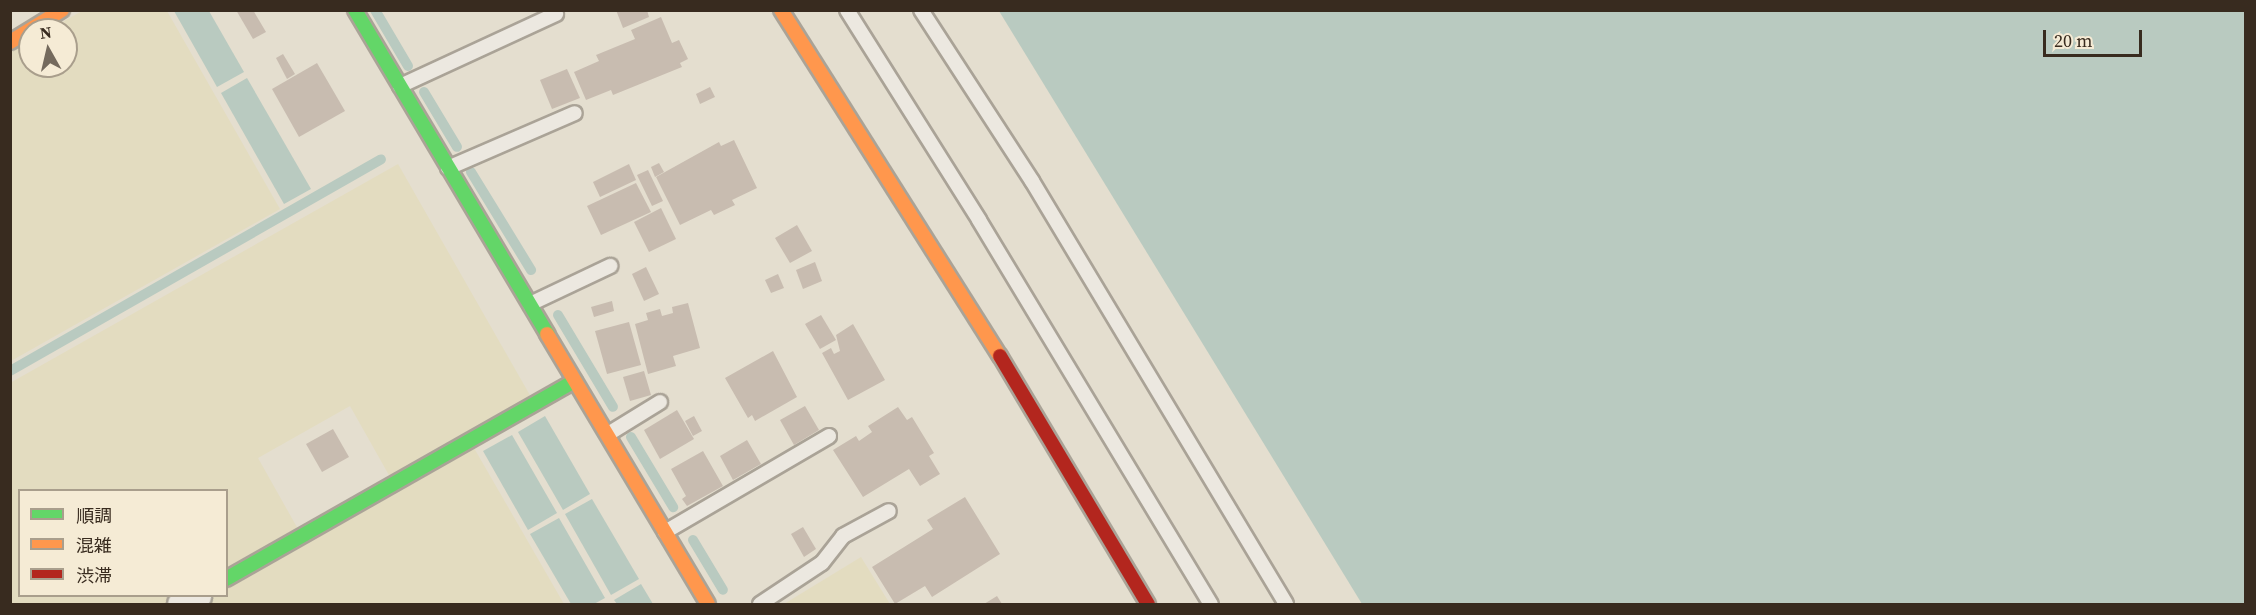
<!DOCTYPE html>
<html>
<head>
<meta charset="utf-8">
<style>
  body { margin:0 }
  #map { position:relative; width:2256px; height:615px; overflow:hidden; background:#e4decf; font-family:"Source Serif 4","Noto Sans JP",serif }
  div>[style] { position:absolute }
  [style*='--x'] { left:calc(var(--x)*1px); top:calc(var(--y)*1px); width:calc(var(--w)*1px); rotate:calc(var(--a)*1deg) }
  .farmland>* { inset:0; background:#e3dcc0 }
  .water>* { inset:0; background:#b9cac0 }
  .stream>* { height:10px; margin:-5px; padding:0 5px; transform-origin:5px; border-radius:5px; background:#b9cac0 }
  .building>* { inset:0; background:#c8bcb0 }
  .roads { filter:drop-shadow(2px 0 #aaa397) drop-shadow(-2px 0 #aaa397) drop-shadow(0 2px #aaa397) drop-shadow(0 -2px #aaa397) }
  .lane>* { height:14px; margin:-7px; padding:0 7px; transform-origin:7px; border-radius:7px; background:#ece8e0 }
  .street>* { height:27px; margin:-13.5px; padding:0 13.5px; transform-origin:13.5px; border-radius:13.5px; background:#ece8e0 }
  .fast>* { height:14px; margin:-7px; padding:0 7px; transform-origin:7px; border-radius:7px; background:#63d668 }
  .slow>* { height:14px; margin:-7px; padding:0 7px; transform-origin:7px; border-radius:7px; background:#ff974d }
  .jam>* { height:14px; margin:-7px; padding:0 7px; transform-origin:7px; border-radius:7px; background:#b3261e }
  span { translate:-50% -50%; white-space:nowrap; text-align:center; line-height:1.15; -webkit-text-stroke:4.5px #f5ebd5; paint-order:stroke }
  .frame { position:absolute; inset:0; border:12px solid #382b1f; pointer-events:none }
  .legend { position:absolute; left:18px; top:489px; width:210px; height:108px; box-sizing:border-box; background:#f5ebd5; border:2px solid #a99e8c; margin:0; padding:8px 10px; list-style:none; font-size:18px; color:#382b1f }
  .legend li { display:flex; align-items:center; gap:12px; height:30px }
  .legend b { width:30px; border:2px solid #a99e8c }
  .north { position:absolute; left:18px; top:18px; width:60px; height:60px; box-sizing:border-box; background:#f5ebd5; border:2px solid #a99e8c; border-radius:50%; rotate:352deg; font-size:16px; font-weight:700; line-height:24px; text-align:center; color:#382b1f }
  .north::after { content:''; display:block; margin:auto; width:21px; height:27px; background:#746a5d; clip-path:polygon(50% 0,100% 100%,50% 72%,0 100%) }
  .scale { position:absolute; left:2043px; top:30px; width:99px; height:27px; box-sizing:border-box; border:3px solid #382b1f; border-top:0; padding-left:8px; font-size:18px; line-height:21px; white-space:nowrap; color:#382b1f; -webkit-text-stroke:4px #f5ebd5; paint-order:stroke }
</style>
</head>
<body>
<div id="map">
  <div class="farmland">
    <div style="clip-path:polygon(82px 11px,167px 11px,280px 209px,11px 361px,10px 51px,30px 40px,30px 66px,66px 66px,66px 30px,48px 30px)"></div>
    <div style="clip-path:polygon(398px 164px,531px 397px,390px 477px,350px 406px,258px 458px,298px 529px,227px 570px,226px 490px,20px 490px,20px 596px,181px 596px,165px 604px,11px 604px,10px 383px)"></div>
    <div style="clip-path:polygon(474px 448px,564px 604px,197px 604px,213px 596px,226px 596px,227px 588px)"></div>
    <div style="clip-path:polygon(861px 557px,890px 604px,784px 604px)"></div>
  </div>
  <div class="water">
    <div style="clip-path:polygon(174px 11px,209px 11px,244px 72px,217px 87px)"></div>
    <div style="clip-path:polygon(999px 11px,2245px 11px,2245px 604px,1362px 604px)"></div>
    <div style="clip-path:polygon(247px 78px,311px 189px,284px 204px,221px 93px)"></div>
    <div style="clip-path:polygon(545px 416px,590px 494px,563px 510px,518px 432px)"></div>
    <div style="clip-path:polygon(512px 435px,557px 513px,528px 530px,483px 451px)"></div>
    <div style="clip-path:polygon(592px 499px,639px 579px,611px 595px,565px 514px)"></div>
    <div style="clip-path:polygon(559px 518px,605px 598px,594px 604px,571px 604px,530px 534px)"></div>
    <div style="clip-path:polygon(641px 584px,653px 604px,617px 604px,614px 600px)"></div>
  </div>
  <div class="stream">
    <div style="--x:375;--y:10;--w:65;--a:59.5"></div>
    <div style="--x:424;--y:92;--w:64;--a:59"></div>
    <div style="--x:471;--y:172;--w:115;--a:58.5"></div>
    <div style="--x:558;--y:315;--w:107;--a:59.1"></div>
    <div style="--x:10;--y:371;--w:427;--a:-29.7"></div>
    <div style="--x:631;--y:437;--w:82;--a:59"></div>
    <div style="--x:693;--y:540;--w:58;--a:59"></div>
  </div>
  <div class="building">
    <div style="clip-path:polygon(236px 10px,253px 10px,266px 32px,253px 39px)"></div>
    <div style="clip-path:polygon(616px 10px,647px 10px,649px 17px,623px 28px)"></div>
    <div style="clip-path:polygon(661px 17px,672px 43px,679px 40px,688px 59px,680px 63px,682px 67px,613px 95px,611px 90px,586px 100px,574px 72px,599px 61px,596px 55px,635px 39px,631px 30px)"></div>
    <div style="clip-path:polygon(283px 54px,295px 74px,287px 79px,276px 58px)"></div>
    <div style="clip-path:polygon(317px 63px,345px 111px,299px 137px,272px 89px)"></div>
    <div style="clip-path:polygon(567px 69px,580px 98px,552px 109px,540px 80px)"></div>
    <div style="clip-path:polygon(710px 87px,715px 97px,700px 104px,696px 94px)"></div>
    <div style="clip-path:polygon(734px 140px,757px 188px,732px 200px,735px 205px,714px 215px,711px 210px,680px 225px,656px 177px,719px 142px,721px 146px)"></div>
    <div style="clip-path:polygon(659px 163px,664px 172px,655px 177px,651px 167px)"></div>
    <div style="clip-path:polygon(629px 164px,636px 180px,600px 197px,593px 182px)"></div>
    <div style="clip-path:polygon(648px 170px,663px 201px,652px 206px,637px 175px)"></div>
    <div style="clip-path:polygon(636px 183px,651px 212px,601px 235px,587px 206px)"></div>
    <div style="clip-path:polygon(661px 208px,676px 239px,649px 252px,634px 222px)"></div>
    <div style="clip-path:polygon(797px 225px,812px 251px,790px 263px,775px 238px)"></div>
    <div style="clip-path:polygon(815px 262px,822px 281px,803px 289px,796px 270px)"></div>
    <div style="clip-path:polygon(646px 267px,659px 294px,644px 301px,632px 274px)"></div>
    <div style="clip-path:polygon(778px 274px,784px 288px,771px 293px,765px 280px)"></div>
    <div style="clip-path:polygon(612px 301px,614px 311px,594px 317px,591px 307px)"></div>
    <div style="clip-path:polygon(688px 303px,700px 348px,673px 356px,676px 366px,648px 374px,635px 324px,648px 320px,646px 313px,660px 309px,662px 316px,673px 313px,672px 307px)"></div>
    <div style="clip-path:polygon(821px 315px,836px 340px,820px 349px,805px 324px)"></div>
    <div style="clip-path:polygon(629px 322px,641px 365px,607px 374px,595px 331px)"></div>
    <div style="clip-path:polygon(853px 324px,885px 380px,848px 400px,822px 353px,831px 348px,834px 354px,840px 351px,836px 335px)"></div>
    <div style="clip-path:polygon(773px 351px,797px 397px,755px 421px,752px 415px,748px 418px,725px 378px)"></div>
    <div style="clip-path:polygon(644px 371px,651px 395px,630px 401px,623px 377px)"></div>
    <div style="clip-path:polygon(805px 406px,819px 430px,794px 445px,780px 420px)"></div>
    <div style="clip-path:polygon(898px 407px,907px 420px,912px 417px,934px 453px,929px 456px,940px 474px,920px 486px,909px 469px,863px 497px,833px 450px,856px 436px,859px 441px,872px 432px,868px 426px)"></div>
    <div style="clip-path:polygon(677px 410px,694px 439px,660px 459px,644px 430px)"></div>
    <div style="clip-path:polygon(694px 416px,702px 431px,693px 436px,685px 421px)"></div>
    <div style="clip-path:polygon(333px 429px,349px 457px,322px 472px,306px 444px)"></div>
    <div style="clip-path:polygon(747px 440px,761px 464px,733px 480px,720px 456px)"></div>
    <div style="clip-path:polygon(703px 451px,723px 486px,687px 506px,682px 499px,686px 496px,671px 469px)"></div>
    <div style="clip-path:polygon(965px 497px,1000px 554px,932px 597px,925px 586px,895px 604px,872px 567px,933px 529px,927px 520px)"></div>
    <div style="clip-path:polygon(803px 527px,816px 549px,804px 557px,791px 534px)"></div>
    <div style="clip-path:polygon(997px 596px,1002px 604px,984px 604px)"></div>
  </div>
  <div class="roads">
    <div class="lane">
      <div style="--x:847;--y:10;--w:248;--a:57.8"></div>
      <div style="--x:979;--y:220;--w:449;--a:58.9"></div>
      <div style="--x:921;--y:10;--w:204;--a:57"></div>
      <div style="--x:1032;--y:181;--w:493;--a:59"></div>
      <div style="--x:400;--y:86;--w:172;--a:-24.8"></div>
      <div style="--x:448;--y:168;--w:138;--a:-23.4"></div>
      <div style="--x:530;--y:304;--w:89;--a:-25.4"></div>
      <div style="--x:608;--y:434;--w:61;--a:-31.6"></div>
      <div style="--x:665;--y:532;--w:190;--a:-30.3"></div>
      <div style="--x:760;--y:604;--w:74;--a:-33.5"></div>
      <div style="--x:822;--y:563;--w:34;--a:-52"></div>
      <div style="--x:843;--y:536;--w:52;--a:-28.5"></div>
    </div>
    <div class="street">
      <div style="--x:181;--y:604;--w:18;--a:-27"></div>
    </div>
    <div class="fast">
      <div style="--x:355;--y:10;--w:377;--a:59.3"></div>
      <div style="--x:226;--y:579;--w:401;--a:-29.6"></div>
    </div>
    <div class="slow">
      <div style="--x:781;--y:10;--w:409;--a:57.7"></div>
      <div style="--x:10;--y:42;--w:61;--a:-31.6"></div>
      <div style="--x:547;--y:334;--w:314;--a:59.2"></div>
    </div>
    <div class="jam">
      <div style="--x:1000;--y:356;--w:289;--a:59.2"></div>
    </div>
  </div>
  <div class="frame"></div>
  <ul class="legend">
  <li><b style="height:8px;background:#63d668"></b>順調</li>
  <li><b style="height:8px;background:#ff974d"></b>混雑</li>
  <li><b style="height:8px;background:#b3261e"></b>渋滞</li>
  </ul>
  <div class="north">N</div>
  <div class="scale">20 m</div>
</div>
</body>
</html>
